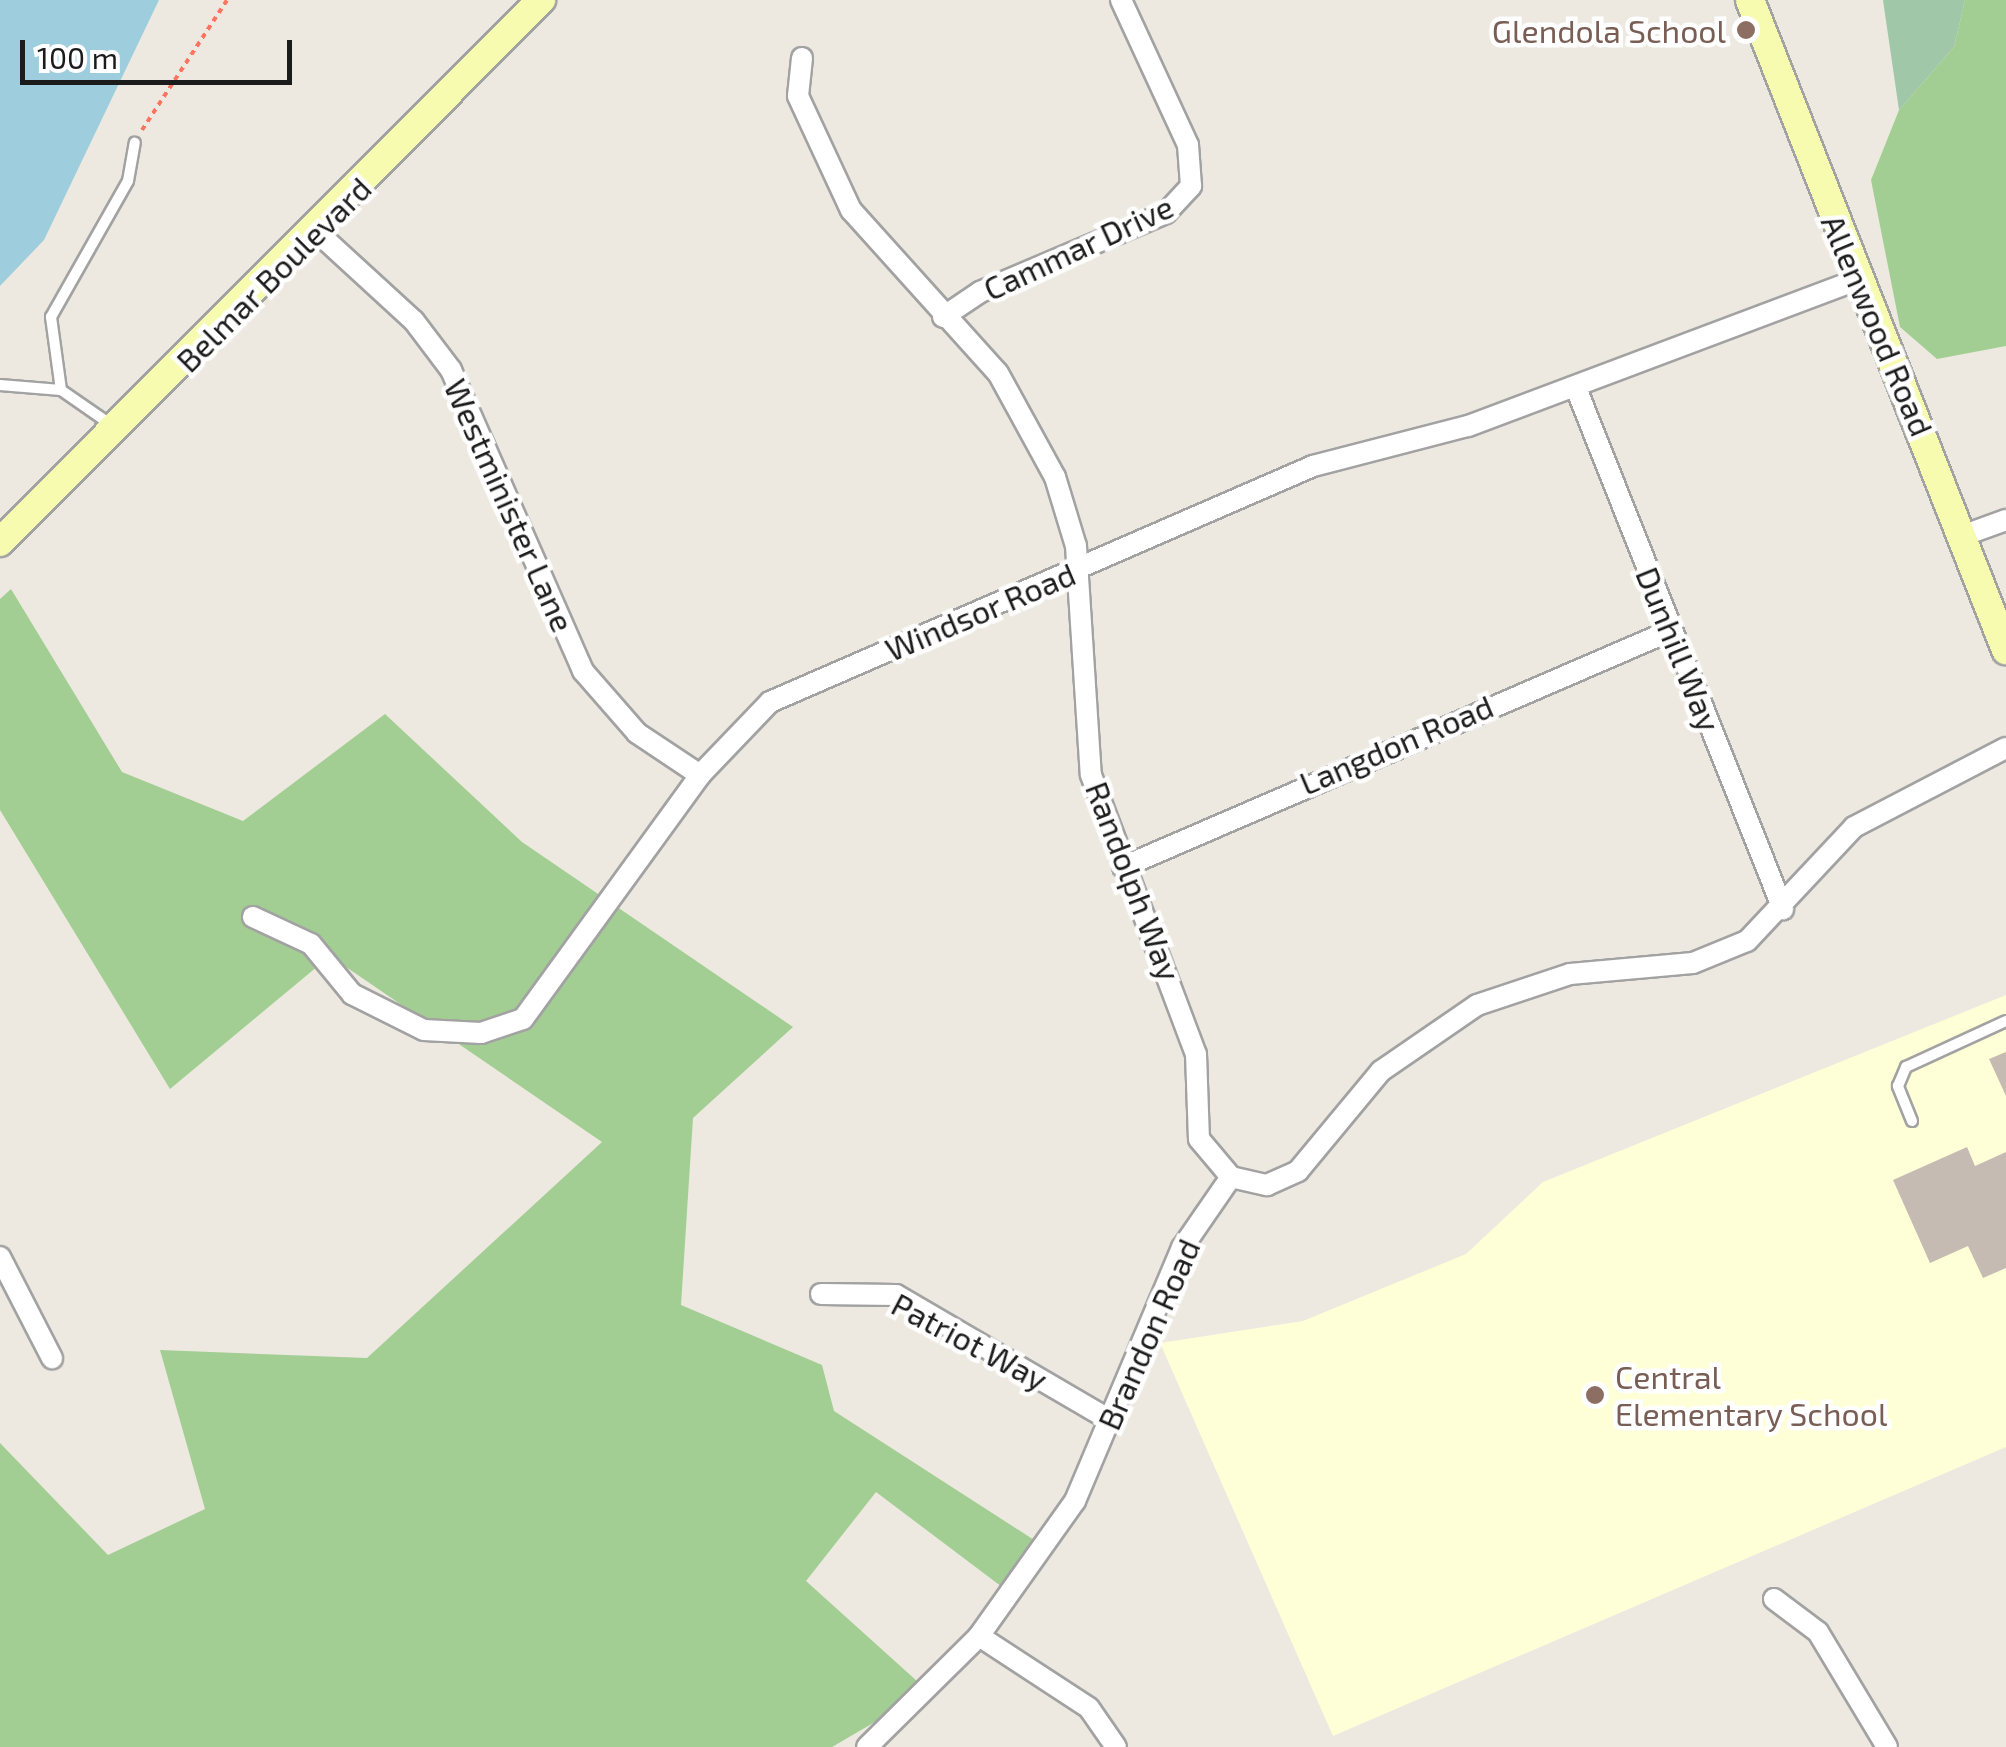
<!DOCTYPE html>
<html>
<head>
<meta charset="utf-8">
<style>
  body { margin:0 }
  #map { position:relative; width:2006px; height:1747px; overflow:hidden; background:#ede9e0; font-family:"Exo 2",sans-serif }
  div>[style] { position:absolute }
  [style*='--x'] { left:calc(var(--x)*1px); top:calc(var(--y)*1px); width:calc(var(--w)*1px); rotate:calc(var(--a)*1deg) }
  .education>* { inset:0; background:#feffd7 }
  .forest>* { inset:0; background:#a3ce93 }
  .cemetery>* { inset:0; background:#a0c7a7 }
  .water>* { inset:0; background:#9ecedd }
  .building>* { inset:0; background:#c5bbb3 }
  .path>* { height:4px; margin-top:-2px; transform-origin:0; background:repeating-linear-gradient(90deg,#fe7260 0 5px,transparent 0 10px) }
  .roads { filter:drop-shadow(2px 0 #a2a2a2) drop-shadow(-2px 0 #a2a2a2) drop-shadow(0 2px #a2a2a2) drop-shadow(0 -2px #a2a2a2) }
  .lane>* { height:10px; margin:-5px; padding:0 5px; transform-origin:5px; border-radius:5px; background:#fff }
  .street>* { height:20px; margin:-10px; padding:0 10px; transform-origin:10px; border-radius:10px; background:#fff }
  .secondary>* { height:28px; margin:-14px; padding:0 14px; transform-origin:14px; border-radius:14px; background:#f6fbb0 }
  .dots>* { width:28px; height:28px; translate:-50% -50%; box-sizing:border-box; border:5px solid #fff; border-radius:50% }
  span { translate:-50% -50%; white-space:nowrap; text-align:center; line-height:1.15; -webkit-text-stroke:9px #fff; paint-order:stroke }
  .education-label { font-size:32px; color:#785e54 }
  .right { translate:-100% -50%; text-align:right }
  .left { translate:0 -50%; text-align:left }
  .street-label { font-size:32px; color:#1b1b1b }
  .scale { position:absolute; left:20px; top:40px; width:272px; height:45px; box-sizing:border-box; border:5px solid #1b1b1b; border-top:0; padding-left:12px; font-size:30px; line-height:35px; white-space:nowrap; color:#1b1b1b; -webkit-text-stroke:8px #fff; paint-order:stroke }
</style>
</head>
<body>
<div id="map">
  <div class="education">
    <div style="clip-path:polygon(2006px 995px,2006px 1447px,1333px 1736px,1160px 1343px,1303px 1321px,1466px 1254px,1543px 1182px)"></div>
  </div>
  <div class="forest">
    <div style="clip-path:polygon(1965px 0,2006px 0,2006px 346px,1937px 359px,1900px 327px,1871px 180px,1899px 110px,1954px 47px)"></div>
    <div style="clip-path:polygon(11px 589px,122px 772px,243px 821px,385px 714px,522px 842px,793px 1027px,693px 1118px,681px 1305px,822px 1365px,834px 1411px,1048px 1549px,1010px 1593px,876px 1492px,806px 1581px,928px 1691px,832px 1747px,0 1747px,0 1443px,108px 1555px,205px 1509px,160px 1350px,367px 1358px,602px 1142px,330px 956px,170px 1089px,0 810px,0 599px)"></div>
  </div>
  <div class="cemetery">
    <div style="clip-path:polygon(1883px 0,1965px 0,1954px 47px,1899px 110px)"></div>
  </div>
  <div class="water">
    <div style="clip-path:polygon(0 0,159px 0,44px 240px,0 286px)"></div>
  </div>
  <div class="building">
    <div style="clip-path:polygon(2006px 1052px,2006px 1096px,1989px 1059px)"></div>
    <div style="clip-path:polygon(1967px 1147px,1975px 1166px,2006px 1152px,2006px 1268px,1983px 1278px,1968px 1246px,1930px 1263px,1893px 1180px)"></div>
  </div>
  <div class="path">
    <div style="--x:142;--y:130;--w:155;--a:-56.8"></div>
  </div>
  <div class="roads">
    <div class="lane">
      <div style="--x:0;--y:385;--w:61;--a:4.7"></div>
      <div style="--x:61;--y:390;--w:63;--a:34.7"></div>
      <div style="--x:61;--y:390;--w:74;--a:-97.8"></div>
      <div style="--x:51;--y:317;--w:156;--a:-60.5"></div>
      <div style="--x:128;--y:181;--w:39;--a:-80"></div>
      <div style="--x:1912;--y:1121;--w:38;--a:-112"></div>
      <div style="--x:1898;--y:1086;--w:21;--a:-67"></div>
      <div style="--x:1906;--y:1067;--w:110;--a:-24.7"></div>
    </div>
    <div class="street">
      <div style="--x:802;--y:58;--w:38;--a:96"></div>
      <div style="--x:798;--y:96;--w:126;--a:65.1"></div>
      <div style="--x:851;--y:210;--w:219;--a:48"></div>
      <div style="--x:998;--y:373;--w:119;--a:61.3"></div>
      <div style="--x:1055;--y:477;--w:72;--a:73.1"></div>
      <div style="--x:1076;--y:546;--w:229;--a:86.3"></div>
      <div style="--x:1091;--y:775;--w:298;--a:69.4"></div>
      <div style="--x:1196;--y:1054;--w:85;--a:88"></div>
      <div style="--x:1199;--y:1139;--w:50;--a:49.9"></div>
      <div style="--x:318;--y:233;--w:130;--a:42.5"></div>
      <div style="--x:414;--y:321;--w:61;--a:52.9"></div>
      <div style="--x:451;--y:370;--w:329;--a:66.3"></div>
      <div style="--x:583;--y:671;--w:82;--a:48.9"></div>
      <div style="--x:637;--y:733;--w:76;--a:33.7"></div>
      <div style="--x:943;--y:317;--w:45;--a:-34"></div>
      <div style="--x:980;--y:292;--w:202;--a:-23"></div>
      <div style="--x:1166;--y:213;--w:37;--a:-47"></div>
      <div style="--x:1191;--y:186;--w:41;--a:-94.2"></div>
      <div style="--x:1188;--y:145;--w:160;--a:-114.8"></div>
      <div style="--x:1576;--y:388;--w:561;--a:68.33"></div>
      <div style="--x:1962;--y:536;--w:47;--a:-20"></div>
      <div style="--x:1123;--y:867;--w:598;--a:-23.35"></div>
      <div style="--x:253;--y:917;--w:64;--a:25"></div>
      <div style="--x:311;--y:944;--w:65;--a:50.6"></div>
      <div style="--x:352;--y:994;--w:80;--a:26.6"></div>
      <div style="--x:424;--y:1030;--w:57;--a:3"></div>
      <div style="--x:481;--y:1033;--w:44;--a:-18.4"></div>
      <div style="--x:523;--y:1019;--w:301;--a:-54"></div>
      <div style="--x:700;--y:775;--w:101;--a:-46.2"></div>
      <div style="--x:770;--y:702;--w:592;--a:-23.49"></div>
      <div style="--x:1313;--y:466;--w:160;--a:-14.5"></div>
      <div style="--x:1468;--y:426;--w:419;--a:-20.6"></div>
      <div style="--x:1231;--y:1177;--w:37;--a:13"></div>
      <div style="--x:1267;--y:1185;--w:34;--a:-24"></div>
      <div style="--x:1298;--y:1171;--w:130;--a:-50.3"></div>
      <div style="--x:1381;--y:1071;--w:116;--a:-34.5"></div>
      <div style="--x:1477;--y:1005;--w:98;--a:-18.4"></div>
      <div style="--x:1570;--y:974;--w:123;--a:-5.1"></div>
      <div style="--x:1693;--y:963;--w:58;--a:-22.2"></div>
      <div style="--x:1747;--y:941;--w:156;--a:-46.8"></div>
      <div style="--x:1854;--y:827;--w:171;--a:-27.5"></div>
      <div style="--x:0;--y:1257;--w:114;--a:62.8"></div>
      <div style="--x:821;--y:1294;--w:75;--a:0.8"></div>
      <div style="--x:896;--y:1295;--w:248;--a:30.3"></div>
      <div style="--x:1774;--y:1599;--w:55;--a:36.9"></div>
      <div style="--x:1818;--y:1632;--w:134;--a:59"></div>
      <div style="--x:979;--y:1636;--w:131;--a:33.2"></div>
      <div style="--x:1089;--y:1708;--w:47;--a:55.3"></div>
      <div style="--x:867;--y:1747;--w:158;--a:-44.7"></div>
      <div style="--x:979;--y:1636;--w:166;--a:-54.6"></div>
      <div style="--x:1075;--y:1501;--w:275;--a:-67.1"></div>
      <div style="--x:1182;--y:1248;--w:86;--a:-55.4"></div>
    </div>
    <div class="secondary">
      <div style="--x:1750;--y:0;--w:699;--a:68.5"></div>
      <div style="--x:0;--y:542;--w:766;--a:-45.05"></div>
    </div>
  </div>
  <div class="dots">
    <div style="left:1746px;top:30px;background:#8d6e63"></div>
    <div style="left:1595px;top:1395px;background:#8d6e63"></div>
  </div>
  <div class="education-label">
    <span class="right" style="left:1726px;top:30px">Glendola School</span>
    <span class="left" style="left:1615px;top:1395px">Central<br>Elementary School</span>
  </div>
  <div class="street-label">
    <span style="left:1078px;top:247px;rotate:-25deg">Cammar Drive</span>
    <span style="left:273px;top:274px;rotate:-45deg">Belmar Boulevard</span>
    <span style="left:1878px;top:325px;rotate:67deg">Allenwood Road</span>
    <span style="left:510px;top:505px;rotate:66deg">Westminister Lane</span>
    <span style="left:980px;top:611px;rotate:-23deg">Windsor Road</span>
    <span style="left:1679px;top:649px;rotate:68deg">Dunhill Way</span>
    <span style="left:1396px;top:744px;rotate:-23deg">Langdon Road</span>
    <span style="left:1134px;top:881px;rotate:69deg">Randolph Way</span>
    <span style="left:1148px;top:1334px;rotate:-66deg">Brandon Road</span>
    <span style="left:970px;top:1341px;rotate:28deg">Patriot Way</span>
  </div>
  <div class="scale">100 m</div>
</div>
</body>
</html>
